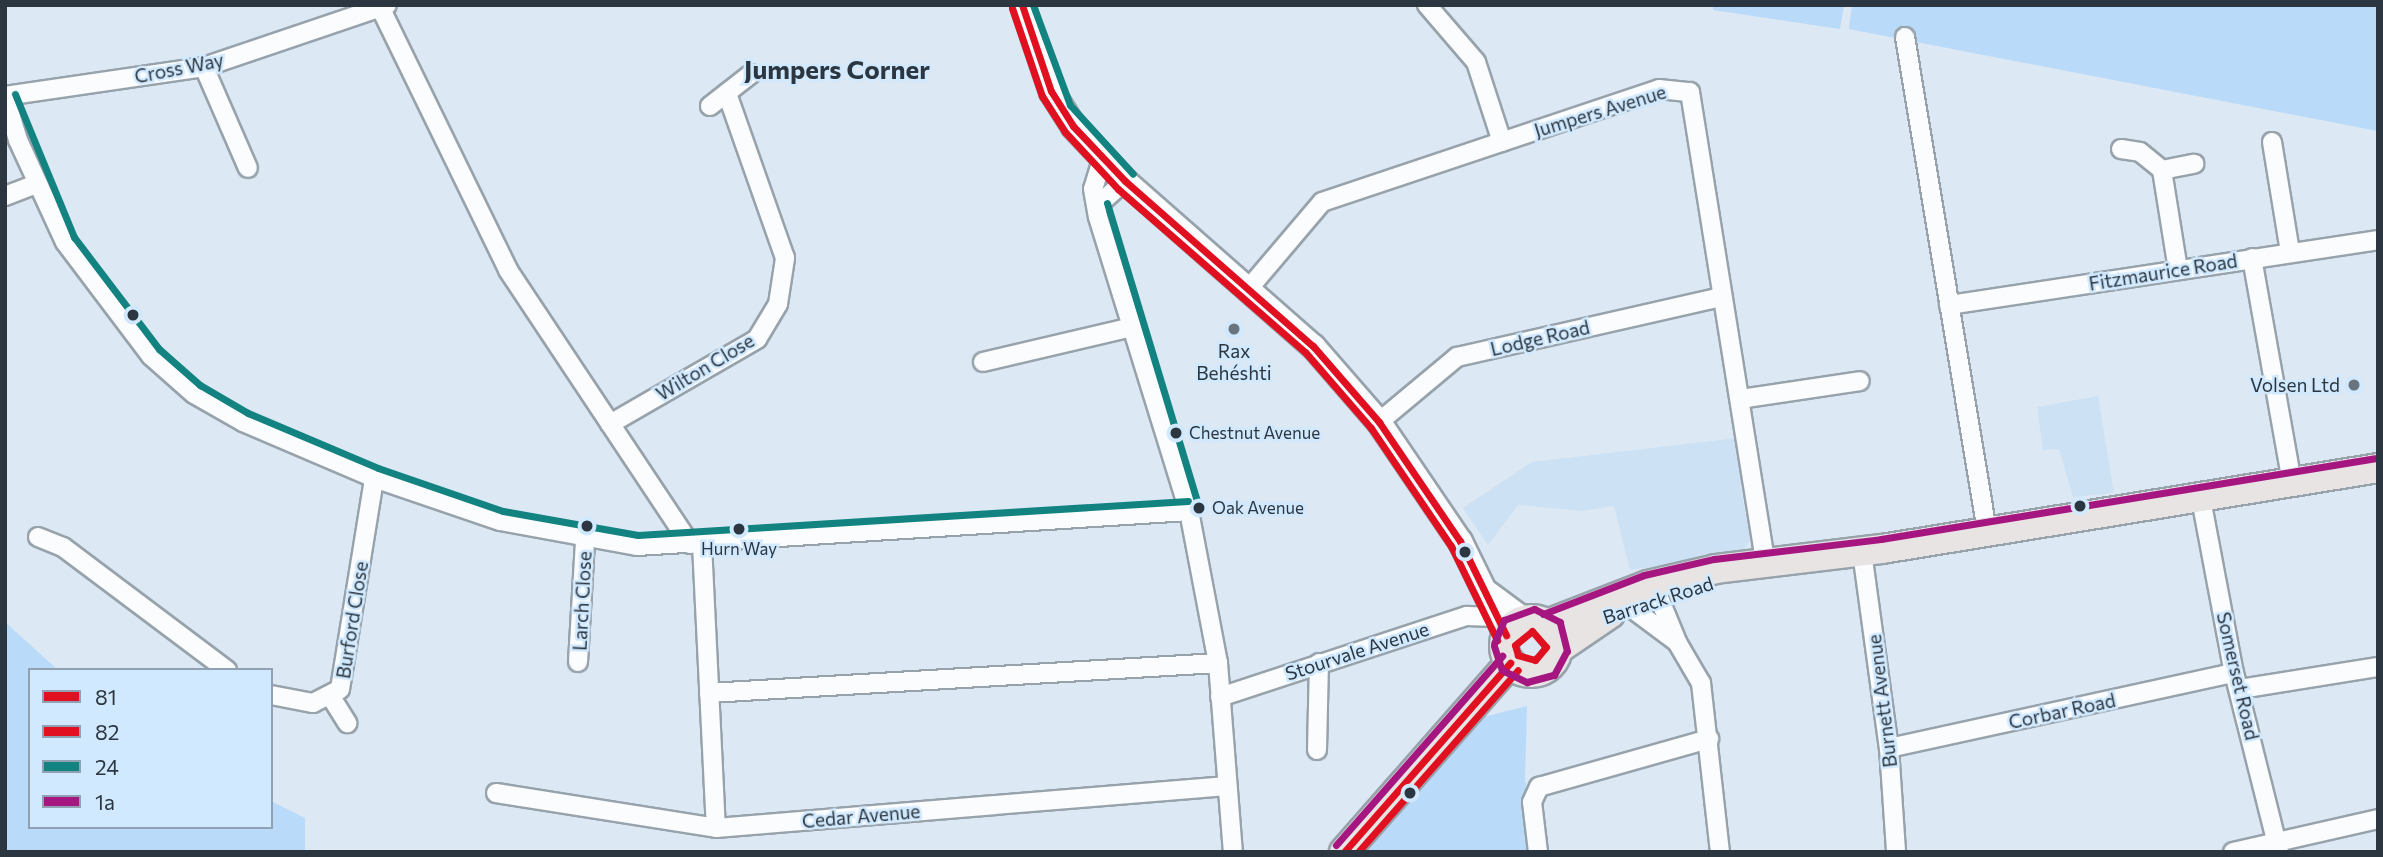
<!DOCTYPE html>
<html>
<head>
<meta charset="utf-8">
<style>
  body { margin:0 }
  #map { position:relative; width:2383px; height:857px; overflow:hidden; background:#dce8f4; font-family:Commissioner,sans-serif }
  div>[style] { position:absolute }
  [style*='--x'] { left:calc(var(--x)*1px); top:calc(var(--y)*1px); width:calc(var(--w)*1px); rotate:calc(var(--a)*1deg) }
  .built>* { inset:0; background:#cce1f3 }
  .green>* { inset:0; background:#b9daf8 }
  .roads { filter:drop-shadow(2px 0 #97a2ab) drop-shadow(-2px 0 #97a2ab) drop-shadow(0 2px #97a2ab) drop-shadow(0 -2px #97a2ab) }
  .minor>* { height:18px; margin:-9px; padding:0 9px; transform-origin:9px; border-radius:9px; background:#fafcfd }
  .tertiary>* { height:23px; margin:-11.5px; padding:0 11.5px; transform-origin:11.5px; border-radius:11.5px; background:#fafcfd }
  .primary>* { height:28px; margin:-14px; padding:0 14px; transform-origin:14px; border-radius:14px; background:#e8e4e3 }
  .primary>.ring { margin:-14px; padding:0; box-sizing:content-box; background:none; border:28px solid #e8e4e3; border-radius:50% }
  .bus-1>* { height:7px; margin:-3.5px; padding:0 3.5px; transform-origin:3.5px; border-radius:3.5px; background:#e01021 }
  .bus-2>* { height:7px; margin:-3.5px; padding:0 3.5px; transform-origin:3.5px; border-radius:3.5px; background:#e01021 }
  .bus-3>* { height:7px; margin:-3.5px; padding:0 3.5px; transform-origin:3.5px; border-radius:3.5px; background:#128380 }
  .bus-4>* { height:7px; margin:-3.5px; padding:0 3.5px; transform-origin:3.5px; border-radius:3.5px; background:#a61680 }
  .dots>* { width:19px; height:19px; translate:-50% -50%; box-sizing:border-box; border:4px solid #d1e9fe; border-radius:50% }
  span { translate:-50% -50%; white-space:nowrap; text-align:center; line-height:1.15; -webkit-text-stroke:5px #d1e9fe; paint-order:stroke }
  .bus-label { font-size:17px; color:#2b3640 }
  .left { translate:0 -50%; text-align:left }
  .street-label { font-size:19px; color:#2b3640 }
  .poi-label { font-size:19px; color:#2b3640 }
  .right { translate:-100% -50%; text-align:right }
  .district-label { font-size:26px; color:#2b3640; font-weight:700 }
  .frame { position:absolute; inset:0; border:7px solid #2b3640; pointer-events:none }
  .legend { position:absolute; left:28px; top:668px; width:245px; height:161px; box-sizing:border-box; background:#d1e9fe; border:2px solid #8fa1b2; margin:0; padding:9px 12px; list-style:none; font-size:21px; color:#2b3640 }
  .legend li { display:flex; align-items:center; gap:14px; height:35px }
  .legend b { width:35px; border:2px solid #8fa1b2 }
</style>
</head>
<body>
<div id="map">
  <div class="built">
    <div style="clip-path:polygon(2098px 396px,2114px 493px,2073px 497px,2059px 449px,2043px 450px,2037px 407px)"></div>
    <div style="clip-path:polygon(1746px 437px,1753px 480px,1740px 484px,1750px 539px,1743px 554px,1630px 570px,1614px 506px,1582px 511px,1518px 505px,1488px 545px,1463px 508px,1532px 462px)"></div>
  </div>
  <div class="green">
    <div style="clip-path:polygon(1713px 5px,1844px 5px,1840px 29px,1713px 10px)"></div>
    <div style="clip-path:polygon(1852px 5px,2378px 5px,2378px 131px,1849px 29px)"></div>
    <div style="clip-path:polygon(5px 622px,58px 670px,30px 670px,30px 827px,271px 827px,271px 801px,305px 818px,305px 852px,5px 852px)"></div>
    <div style="clip-path:polygon(1527px 706px,1525px 779px,1538px 852px,1344px 852px,1451px 725px)"></div>
  </div>
  <div class="roads">
    <div class="minor">
      <div style="--x:379;--y:5;--w:295;--a:64"></div>
      <div style="--x:508;--y:270;--w:329;--a:56.4"></div>
      <div style="--x:1427;--y:5;--w:75;--a:49.3"></div>
      <div style="--x:1476;--y:62;--w:84;--a:72"></div>
      <div style="--x:1905;--y:37;--w:501;--a:80.58"></div>
      <div style="--x:204;--y:67;--w:110;--a:66.5"></div>
      <div style="--x:5;--y:96;--w:201;--a:-8.3"></div>
      <div style="--x:204;--y:67;--w:193;--a:-18.7"></div>
      <div style="--x:5;--y:97;--w:45;--a:73.2"></div>
      <div style="--x:18;--y:140;--w:112;--a:65.3"></div>
      <div style="--x:65;--y:242;--w:143;--a:53"></div>
      <div style="--x:151;--y:356;--w:57;--a:41.5"></div>
      <div style="--x:194;--y:394;--w:56;--a:29.7"></div>
      <div style="--x:243;--y:422;--w:142;--a:23.1"></div>
      <div style="--x:374;--y:478;--w:133;--a:18.8"></div>
      <div style="--x:500;--y:521;--w:139;--a:10.3"></div>
      <div style="--x:637;--y:546;--w:553;--a:-3.63"></div>
      <div style="--x:710;--y:106;--w:52;--a:-38"></div>
      <div style="--x:2272;--y:142;--w:111;--a:80.7"></div>
      <div style="--x:2121;--y:149;--w:19;--a:9"></div>
      <div style="--x:2140;--y:152;--w:28;--a:39"></div>
      <div style="--x:2162;--y:170;--w:101;--a:80.9"></div>
      <div style="--x:1102;--y:160;--w:30;--a:107"></div>
      <div style="--x:1093;--y:189;--w:28;--a:80"></div>
      <div style="--x:1098;--y:217;--w:308;--a:72.8"></div>
      <div style="--x:1189;--y:511;--w:155;--a:79.2"></div>
      <div style="--x:1218;--y:663;--w:190;--a:85.5"></div>
      <div style="--x:2162;--y:170;--w:33;--a:-11"></div>
      <div style="--x:5;--y:196;--w:34;--a:-21"></div>
      <div style="--x:1097;--y:206;--w:38;--a:-42"></div>
      <div style="--x:2252;--y:258;--w:229;--a:79.9"></div>
      <div style="--x:1250;--y:287;--w:111;--a:-49.7"></div>
      <div style="--x:1322;--y:202;--w:355;--a:-18.5"></div>
      <div style="--x:1659;--y:89;--w:31;--a:6"></div>
      <div style="--x:1690;--y:92;--w:479;--a:80.9"></div>
      <div style="--x:1949;--y:305;--w:434;--a:-8.6"></div>
      <div style="--x:983;--y:362;--w:153;--a:-13.2"></div>
      <div style="--x:1740;--y:399;--w:121;--a:-8.5"></div>
      <div style="--x:1379;--y:422;--w:102;--a:-39.8"></div>
      <div style="--x:1457;--y:357;--w:272;--a:-12.8"></div>
      <div style="--x:610;--y:424;--w:170;--a:-30"></div>
      <div style="--x:757;--y:339;--w:41;--a:-59"></div>
      <div style="--x:778;--y:304;--w:47;--a:-81.3"></div>
      <div style="--x:785;--y:258;--w:175;--a:-109.4"></div>
      <div style="--x:2201;--y:499;--w:177;--a:79.3"></div>
      <div style="--x:2234;--y:673;--w:185;--a:75.9"></div>
      <div style="--x:38;--y:537;--w:27;--a:22"></div>
      <div style="--x:63;--y:547;--w:205;--a:36.9"></div>
      <div style="--x:702;--y:544;--w:284;--a:87.2"></div>
      <div style="--x:1862;--y:552;--w:198;--a:82.2"></div>
      <div style="--x:1889;--y:748;--w:104;--a:86.1"></div>
      <div style="--x:1643;--y:586;--w:20;--a:37"></div>
      <div style="--x:1659;--y:598;--w:44;--a:67.5"></div>
      <div style="--x:1630;--y:607;--w:59;--a:36.7"></div>
      <div style="--x:1677;--y:642;--w:48;--a:59.7"></div>
      <div style="--x:1701;--y:683;--w:170;--a:83.6"></div>
      <div style="--x:578;--y:662;--w:122;--a:-86.7"></div>
      <div style="--x:2240;--y:689;--w:140;--a:-9.1"></div>
      <div style="--x:709;--y:693;--w:510;--a:-3.37"></div>
      <div style="--x:271;--y:695;--w:43;--a:10.8"></div>
      <div style="--x:313;--y:703;--w:30;--a:-27"></div>
      <div style="--x:340;--y:689;--w:214;--a:-80.8"></div>
      <div style="--x:331;--y:697;--w:31;--a:58"></div>
      <div style="--x:1220;--y:697;--w:260;--a:-18.2"></div>
      <div style="--x:1467;--y:616;--w:28;--a:2"></div>
      <div style="--x:1889;--y:748;--w:353;--a:-12.3"></div>
      <div style="--x:1317;--y:750;--w:87;--a:-88.7"></div>
      <div style="--x:496;--y:793;--w:223;--a:9"></div>
      <div style="--x:716;--y:828;--w:513;--a:-4.7"></div>
      <div style="--x:1538;--y:852;--w:50;--a:-96.8"></div>
      <div style="--x:1532;--y:802;--w:17;--a:-65"></div>
      <div style="--x:1539;--y:787;--w:177;--a:-15.8"></div>
      <div style="--x:2233;--y:852;--w:149;--a:-12.8"></div>
    </div>
    <div class="tertiary">
      <div style="--x:1022;--y:5;--w:91;--a:71.4"></div>
      <div style="--x:1051;--y:91;--w:41;--a:57.8"></div>
      <div style="--x:1073;--y:126;--w:76;--a:46.6"></div>
      <div style="--x:1125;--y:181;--w:250;--a:41.3"></div>
      <div style="--x:1313;--y:346;--w:101;--a:49"></div>
      <div style="--x:1379;--y:422;--w:144;--a:55.8"></div>
      <div style="--x:1460;--y:541;--w:105;--a:63.9"></div>
      <div style="--x:1487;--y:592;--w:47;--a:36.4"></div>
    </div>
    <div class="primary">
      <div class="ring" style="left:1504px;top:619px;width:26px;height:26px"></div>
      <div style="--x:1547;--y:624;--w:108;--a:-21.1"></div>
      <div style="--x:1648;--y:585;--w:70;--a:-13.2"></div>
      <div style="--x:1716;--y:569;--w:167;--a:-6.9"></div>
      <div style="--x:1882;--y:549;--w:503;--a:-9.27"></div>
      <div style="--x:1557;--y:650;--w:64;--a:-34.2"></div>
      <div style="--x:1344;--y:852;--w:252;--a:-48.7"></div>
    </div>
  </div>
  <div class="bus-1">
    <div style="--x:1022;--y:5;--w:91;--a:71.4"></div>
    <div style="--x:1051;--y:91;--w:41;--a:57.8"></div>
    <div style="--x:1073;--y:126;--w:76;--a:46.6"></div>
    <div style="--x:1125;--y:181;--w:250;--a:41.3"></div>
    <div style="--x:1313;--y:346;--w:101;--a:49"></div>
    <div style="--x:1379;--y:422;--w:144;--a:55.8"></div>
    <div style="--x:1460;--y:541;--w:105;--a:63.9"></div>
    <div style="--x:1344;--y:852;--w:252;--a:-48.7"></div>
  </div>
  <div class="bus-2">
    <div style="--x:1012;--y:8;--w:93;--a:71.2"></div>
    <div style="--x:1042;--y:96;--w:43;--a:57.4"></div>
    <div style="--x:1065;--y:132;--w:78;--a:47.1"></div>
    <div style="--x:1118;--y:189;--w:249;--a:41.1"></div>
    <div style="--x:1306;--y:353;--w:99;--a:49.1"></div>
    <div style="--x:1371;--y:428;--w:143;--a:55.9"></div>
    <div style="--x:1451;--y:546;--w:105;--a:63.9"></div>
    <div style="--x:1532;--y:631;--w:21;--a:49"></div>
    <div style="--x:1546;--y:647;--w:17;--a:130"></div>
    <div style="--x:1535;--y:660;--w:18;--a:-164"></div>
    <div style="--x:1518;--y:655;--w:10;--a:-107"></div>
    <div style="--x:1515;--y:645;--w:22;--a:-39"></div>
    <div style="--x:1358;--y:852;--w:242;--a:-48.7"></div>
  </div>
  <div class="bus-3">
    <div style="--x:1033;--y:5;--w:107;--a:69.7"></div>
    <div style="--x:1070;--y:105;--w:93;--a:47.6"></div>
    <div style="--x:15;--y:94;--w:155;--a:67.6"></div>
    <div style="--x:74;--y:237;--w:141;--a:52.8"></div>
    <div style="--x:159;--y:349;--w:55;--a:41.3"></div>
    <div style="--x:200;--y:385;--w:56;--a:30.3"></div>
    <div style="--x:248;--y:413;--w:141;--a:22.9"></div>
    <div style="--x:378;--y:468;--w:132;--a:19"></div>
    <div style="--x:503;--y:511;--w:137;--a:10.1"></div>
    <div style="--x:638;--y:535;--w:551;--a:-3.54"></div>
    <div style="--x:1107;--y:203;--w:319;--a:73.2"></div>
  </div>
  <div class="bus-4">
    <div style="--x:1543;--y:614;--w:108;--a:-21.1"></div>
    <div style="--x:1644;--y:575;--w:72;--a:-12.9"></div>
    <div style="--x:1714;--y:559;--w:168;--a:-6.8"></div>
    <div style="--x:1881;--y:539;--w:502;--a:-9.29"></div>
    <div style="--x:1494;--y:646;--w:25;--a:72"></div>
    <div style="--x:1502;--y:670;--w:28;--a:26"></div>
    <div style="--x:1527;--y:682;--w:28;--a:-15"></div>
    <div style="--x:1554;--y:675;--w:27;--a:-62"></div>
    <div style="--x:1567;--y:651;--w:30;--a:-104"></div>
    <div style="--x:1560;--y:622;--w:29;--a:-153"></div>
    <div style="--x:1534;--y:609;--w:32;--a:160"></div>
    <div style="--x:1504;--y:620;--w:25;--a:113"></div>
    <div style="--x:1336;--y:845;--w:252;--a:-48.7"></div>
  </div>
  <div class="dots">
    <div style="left:133px;top:315px;background:#2b3640"></div>
    <div style="left:1234px;top:329px;background:#69747f"></div>
    <div style="left:2354px;top:385px;background:#69747f"></div>
    <div style="left:1176px;top:433px;background:#2b3640"></div>
    <div style="left:2080px;top:506px;background:#2b3640"></div>
    <div style="left:1199px;top:508px;background:#2b3640"></div>
    <div style="left:587px;top:526px;background:#2b3640"></div>
    <div style="left:739px;top:529px;background:#2b3640"></div>
    <div style="left:1465px;top:552px;background:#2b3640"></div>
    <div style="left:1410px;top:793px;background:#2b3640"></div>
  </div>
  <div class="bus-label">
    <span class="left" style="left:1189px;top:433px">Chestnut Avenue</span>
    <span class="left" style="left:1212px;top:508px">Oak Avenue</span>
    <span style="left:739px;top:549px">Hurn Way</span>
  </div>
  <div class="street-label">
    <span style="left:179px;top:68px;rotate:-11deg">Cross Way</span>
    <span style="left:1600px;top:111px;rotate:-17deg">Jumpers Avenue</span>
    <span style="left:2163px;top:272px;rotate:-9deg">Fitzmaurice Road</span>
    <span style="left:1540px;top:338px;rotate:-13deg">Lodge Road</span>
    <span style="left:705px;top:367px;rotate:-31deg">Wilton Close</span>
    <span style="left:1658px;top:600px;rotate:-18deg">Barrack Road</span>
    <span style="left:582px;top:601px;rotate:-87deg">Larch Close</span>
    <span style="left:352px;top:620px;rotate:-81deg">Burford Close</span>
    <span style="left:1357px;top:651px;rotate:-18deg">Stourvale Avenue</span>
    <span style="left:2238px;top:676px;rotate:77deg">Somerset Road</span>
    <span style="left:1882px;top:701px;rotate:-97deg">Burnett Avenue</span>
    <span style="left:2062px;top:711px;rotate:-12deg">Corbar Road</span>
    <span style="left:861px;top:816px;rotate:-5deg">Cedar Avenue</span>
  </div>
  <div class="poi-label">
    <span style="left:1234px;top:362px">Rax<br>Behéshti</span>
    <span class="right" style="left:2340px;top:385px">Volsen Ltd</span>
  </div>
  <div class="district-label">
    <span style="left:837px;top:69px">Jumpers Corner</span>
  </div>
  <div class="frame"></div>
  <ul class="legend">
  <li><b style="height:9px;background:#e01021"></b>81</li>
  <li><b style="height:9px;background:#e01021"></b>82</li>
  <li><b style="height:9px;background:#128380"></b>24</li>
  <li><b style="height:9px;background:#a61680"></b>1a</li>
  </ul>
</div>
</body>
</html>
